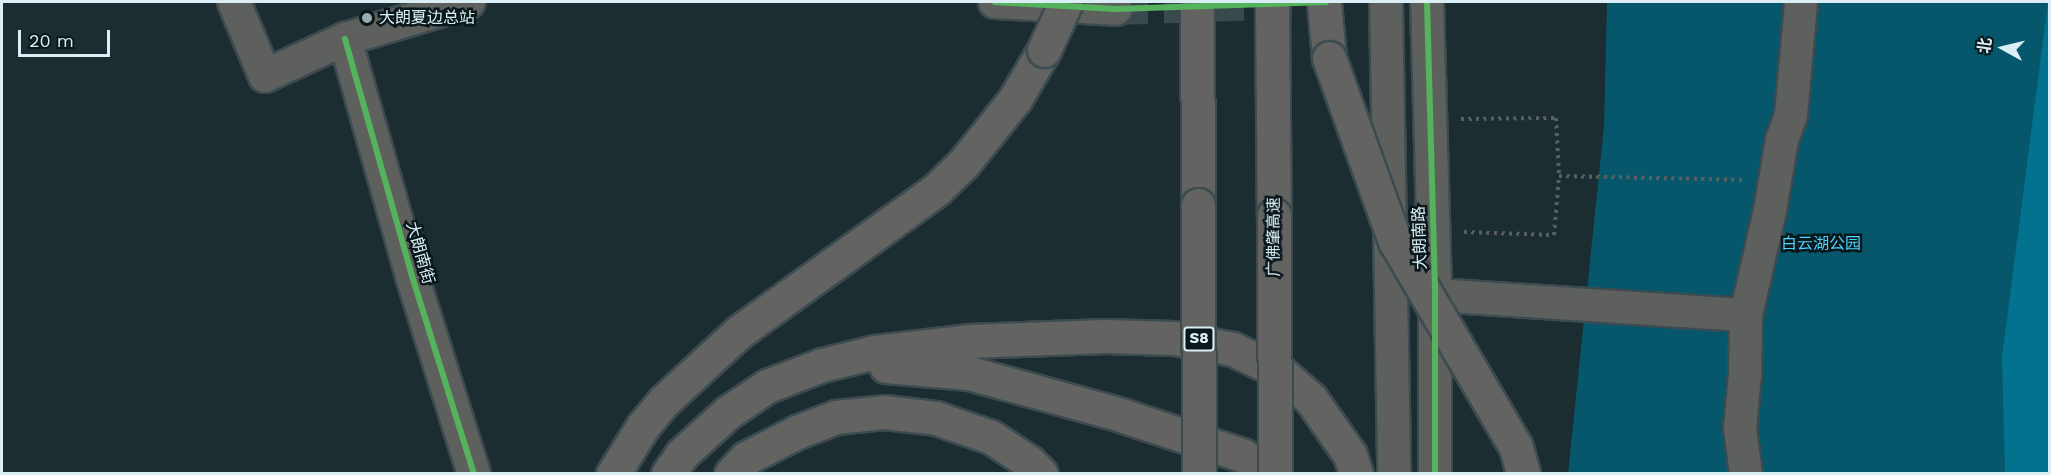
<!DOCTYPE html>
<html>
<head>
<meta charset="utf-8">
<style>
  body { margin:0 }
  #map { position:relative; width:2051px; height:475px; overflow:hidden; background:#1c2d32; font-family:"Work Sans","Noto Sans SC",sans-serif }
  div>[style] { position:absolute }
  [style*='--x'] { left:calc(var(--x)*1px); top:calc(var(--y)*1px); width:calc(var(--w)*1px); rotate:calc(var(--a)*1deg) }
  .green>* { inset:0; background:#06576c }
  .water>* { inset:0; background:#03728e }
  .minor-tunnel>* { height:32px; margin-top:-16px; transform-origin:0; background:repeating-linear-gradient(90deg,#394a4f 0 32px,transparent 0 48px) }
  .path>* { height:4px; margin-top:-2px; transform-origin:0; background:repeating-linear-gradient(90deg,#595e5e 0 3px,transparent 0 7.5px) }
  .roads { filter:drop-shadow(2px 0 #3c4b50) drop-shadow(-2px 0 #3c4b50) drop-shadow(0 2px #3c4b50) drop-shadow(0 -2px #3c4b50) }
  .minor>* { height:32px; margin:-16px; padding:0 16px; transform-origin:16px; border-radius:16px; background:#5e605d }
  .highway>* { height:33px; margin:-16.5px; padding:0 16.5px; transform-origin:16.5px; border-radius:16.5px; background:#636462 }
  .bridges { filter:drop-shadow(2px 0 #3c4b50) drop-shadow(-2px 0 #3c4b50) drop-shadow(0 2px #3c4b50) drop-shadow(0 -2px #3c4b50) }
  .highway-bridge>* { height:33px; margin:-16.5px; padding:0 16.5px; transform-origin:16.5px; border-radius:16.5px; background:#636462 }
  .cycleway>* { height:6px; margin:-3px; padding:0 3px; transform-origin:3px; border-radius:3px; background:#56b35d }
  .dots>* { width:16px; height:16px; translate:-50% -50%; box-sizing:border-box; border:3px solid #0a181c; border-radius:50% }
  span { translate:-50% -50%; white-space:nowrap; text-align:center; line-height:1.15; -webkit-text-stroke:5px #0a181c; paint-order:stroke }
  .shield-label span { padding:2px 4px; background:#0a181c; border:2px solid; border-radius:4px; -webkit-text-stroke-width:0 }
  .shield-label { font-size:15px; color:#dceef5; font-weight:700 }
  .poi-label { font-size:16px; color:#dceef5 }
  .left { translate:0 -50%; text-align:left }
  .street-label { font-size:16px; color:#dceef5 }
  .park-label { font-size:16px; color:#4ad4ff }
  .frame { position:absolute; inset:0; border:3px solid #dceef5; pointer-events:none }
  .north { position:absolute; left:1973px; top:18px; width:60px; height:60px; -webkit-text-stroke:4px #0a181c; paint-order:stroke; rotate:278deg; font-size:16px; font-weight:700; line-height:24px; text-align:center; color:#dceef5 }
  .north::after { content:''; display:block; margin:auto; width:21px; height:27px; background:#dceef5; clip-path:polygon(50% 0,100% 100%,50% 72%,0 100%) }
  .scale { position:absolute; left:18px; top:30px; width:92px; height:27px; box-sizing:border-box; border:3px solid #dceef5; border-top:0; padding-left:8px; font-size:18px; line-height:21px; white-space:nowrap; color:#dceef5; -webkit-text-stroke:4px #0a181c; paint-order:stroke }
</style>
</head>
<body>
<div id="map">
  <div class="green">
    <div style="clip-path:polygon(1607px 2px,2049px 2px,2049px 473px,1568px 474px,1604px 126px)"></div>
  </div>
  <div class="water">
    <div style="clip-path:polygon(2048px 2px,2049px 473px,2005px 473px,2002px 357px)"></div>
  </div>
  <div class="minor-tunnel">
    <div style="--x:1116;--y:9;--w:210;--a:-1.9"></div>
  </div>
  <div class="path">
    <div style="--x:1461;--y:119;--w:95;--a:-0.6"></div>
    <div style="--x:1556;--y:118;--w:58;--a:87"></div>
    <div style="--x:1464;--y:232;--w:90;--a:1.9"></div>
    <div style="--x:1554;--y:235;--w:59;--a:-85.2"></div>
    <div style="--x:1559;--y:176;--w:184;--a:1.2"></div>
  </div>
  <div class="roads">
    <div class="minor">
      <div style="--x:234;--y:2;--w:80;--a:67.3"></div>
      <div style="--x:265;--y:76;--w:88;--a:-24.8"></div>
      <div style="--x:345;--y:39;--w:129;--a:-16.6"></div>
      <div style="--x:995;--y:2;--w:121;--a:3.3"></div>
      <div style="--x:1386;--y:2;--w:472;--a:89"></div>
      <div style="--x:1427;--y:2;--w:293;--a:88.4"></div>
      <div style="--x:1435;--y:295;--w:179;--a:90"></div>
      <div style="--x:345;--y:39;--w:246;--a:74.2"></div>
      <div style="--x:412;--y:276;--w:207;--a:72.6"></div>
      <div style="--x:1435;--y:295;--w:312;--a:3.7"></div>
      <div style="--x:1746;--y:474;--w:46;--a:-97.4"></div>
      <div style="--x:1740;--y:428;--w:53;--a:-84.6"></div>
      <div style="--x:1745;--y:375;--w:60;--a:-89"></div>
      <div style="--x:1746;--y:315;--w:108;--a:-77.1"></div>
      <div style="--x:1770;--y:210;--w:71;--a:-80.3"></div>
      <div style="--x:1782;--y:140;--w:27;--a:-70"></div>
      <div style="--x:1791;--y:115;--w:113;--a:-84.9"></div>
    </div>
    <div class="highway">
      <div style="--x:1197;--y:2;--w:203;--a:89.7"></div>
      <div style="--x:1272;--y:2;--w:213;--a:89.5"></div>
      <div style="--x:1324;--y:2;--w:56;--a:84.9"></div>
      <div style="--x:886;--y:366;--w:83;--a:4.8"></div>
      <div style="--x:969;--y:373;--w:158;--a:15.4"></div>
      <div style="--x:1121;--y:415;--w:127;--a:18.3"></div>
      <div style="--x:1242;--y:455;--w:38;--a:30"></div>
      <div style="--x:613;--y:474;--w:57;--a:-58"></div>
      <div style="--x:643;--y:426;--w:33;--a:-50"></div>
      <div style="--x:664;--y:401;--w:102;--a:-42.6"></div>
      <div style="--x:739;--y:332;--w:244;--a:-35.8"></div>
      <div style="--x:937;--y:189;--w:36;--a:-44"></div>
      <div style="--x:963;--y:164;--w:83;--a:-51.3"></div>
      <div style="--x:1015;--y:99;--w:57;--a:-59.4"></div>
      <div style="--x:668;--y:474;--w:24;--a:-55"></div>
      <div style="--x:682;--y:454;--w:61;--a:-42.3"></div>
      <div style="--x:727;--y:413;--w:48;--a:-34"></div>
      <div style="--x:767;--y:386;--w:59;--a:-20.9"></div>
      <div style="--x:822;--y:365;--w:55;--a:-13.8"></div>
      <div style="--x:875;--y:352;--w:94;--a:-6.7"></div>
      <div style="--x:968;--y:341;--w:137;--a:-2.1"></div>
      <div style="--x:1105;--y:336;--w:69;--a:1.7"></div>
      <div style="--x:1174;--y:338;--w:60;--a:10.6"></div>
      <div style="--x:1233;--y:349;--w:52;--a:26.1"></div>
      <div style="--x:1280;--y:372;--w:41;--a:41.1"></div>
      <div style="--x:1311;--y:399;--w:68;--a:55.1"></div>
      <div style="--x:1350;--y:455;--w:20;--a:72"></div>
      <div style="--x:731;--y:474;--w:22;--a:-47"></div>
      <div style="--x:746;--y:458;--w:57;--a:-27"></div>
      <div style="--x:797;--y:432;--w:42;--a:-21"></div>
      <div style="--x:836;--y:417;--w:48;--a:-5.9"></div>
      <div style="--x:884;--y:412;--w:52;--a:6.6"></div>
      <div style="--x:936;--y:418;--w:58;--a:19.1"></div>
      <div style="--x:991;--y:437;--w:45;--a:33.3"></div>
      <div style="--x:1029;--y:462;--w:17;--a:45"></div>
    </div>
  </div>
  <div class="bridges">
    <div class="highway-bridge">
      <div style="--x:1044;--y:50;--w:53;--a:-65.4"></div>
      <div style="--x:1329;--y:58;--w:195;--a:70.2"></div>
      <div style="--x:1395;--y:241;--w:239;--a:59.6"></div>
      <div style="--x:1516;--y:447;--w:28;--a:75"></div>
      <div style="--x:1198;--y:205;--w:269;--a:89.8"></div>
      <div style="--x:1274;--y:215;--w:259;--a:89.8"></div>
    </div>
  </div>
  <div class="cycleway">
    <div style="--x:995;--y:2;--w:121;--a:3.3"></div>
    <div style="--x:1116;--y:9;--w:210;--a:-1.9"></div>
    <div style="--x:1427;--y:2;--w:293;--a:88.4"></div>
    <div style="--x:1435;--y:295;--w:179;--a:90"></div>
    <div style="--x:345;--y:39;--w:246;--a:74.2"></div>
    <div style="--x:412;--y:276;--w:207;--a:72.6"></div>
  </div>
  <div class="dots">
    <div style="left:367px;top:18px;background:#99aab1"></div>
  </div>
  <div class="shield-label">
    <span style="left:1199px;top:339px">S8</span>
  </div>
  <div class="poi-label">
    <span class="left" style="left:379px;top:18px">大朗夏边总站</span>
  </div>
  <div class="street-label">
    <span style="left:1274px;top:237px;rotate:-90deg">广佛肇高速</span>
    <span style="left:1420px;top:238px;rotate:-92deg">大朗南路</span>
    <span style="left:420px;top:253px;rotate:74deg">大朗南街</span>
  </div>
  <div class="park-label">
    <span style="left:1821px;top:244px">白云湖公园</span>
  </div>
  <div class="frame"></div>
  <div class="north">北</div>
  <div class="scale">20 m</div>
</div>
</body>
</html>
